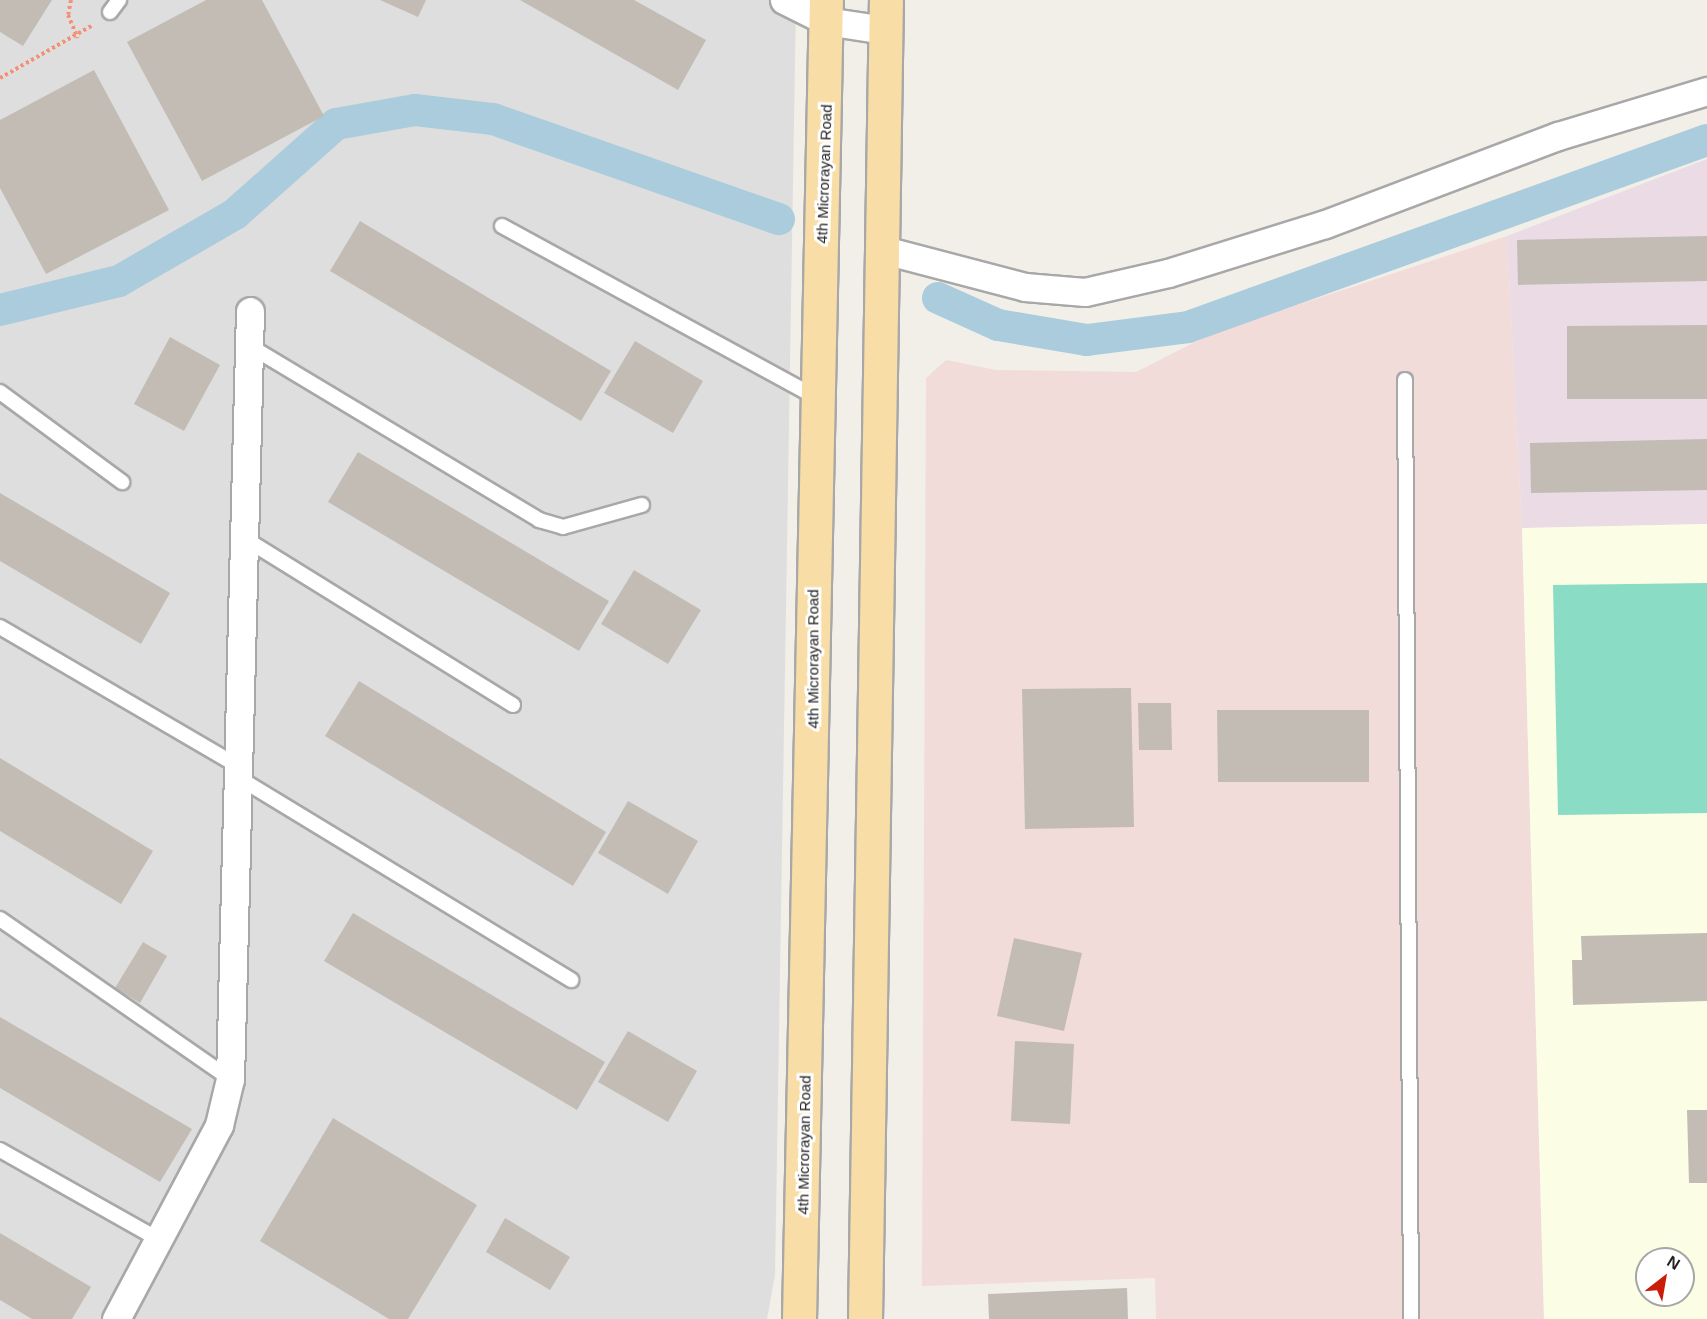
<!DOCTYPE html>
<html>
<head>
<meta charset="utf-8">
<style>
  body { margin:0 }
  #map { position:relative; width:1707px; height:1319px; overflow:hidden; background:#f1efe8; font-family:Helvetica,sans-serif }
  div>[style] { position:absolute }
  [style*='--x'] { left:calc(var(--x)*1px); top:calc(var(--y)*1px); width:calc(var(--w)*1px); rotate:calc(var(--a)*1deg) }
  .residential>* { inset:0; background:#dfdede }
  .commercial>* { inset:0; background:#f1dcd9 }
  .industrial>* { inset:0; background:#eadbe5 }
  .education>* { inset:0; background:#fbfee5 }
  .pitch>* { inset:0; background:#8adcc5 }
  .canal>* { height:32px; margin:-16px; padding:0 16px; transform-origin:16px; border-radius:16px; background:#abccdc }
  .building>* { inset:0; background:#c2bcb5 }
  .path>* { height:4px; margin-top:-2px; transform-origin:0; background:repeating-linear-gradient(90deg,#f49076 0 3px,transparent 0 6px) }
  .roads { filter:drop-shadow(2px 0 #a8a8a8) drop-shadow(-2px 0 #a8a8a8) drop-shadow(0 2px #a8a8a8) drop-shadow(0 -2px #a8a8a8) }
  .lane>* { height:14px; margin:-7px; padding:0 7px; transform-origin:7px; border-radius:7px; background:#fff }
  .street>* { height:27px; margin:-13.5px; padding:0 13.5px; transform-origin:13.5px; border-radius:13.5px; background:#fff }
  .primary>* { height:33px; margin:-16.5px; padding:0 16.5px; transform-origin:16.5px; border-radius:16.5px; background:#f8dda6 }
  span { translate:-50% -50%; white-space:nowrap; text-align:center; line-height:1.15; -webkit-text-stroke:6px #fff; paint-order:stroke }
  .street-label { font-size:15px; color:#212121 }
  .north { position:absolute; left:1635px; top:1247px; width:60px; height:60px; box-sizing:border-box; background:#fff; border:2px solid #a6a6a6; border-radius:50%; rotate:31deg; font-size:16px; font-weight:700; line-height:24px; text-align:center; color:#212121 }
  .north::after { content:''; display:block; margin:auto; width:21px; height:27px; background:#ca1d09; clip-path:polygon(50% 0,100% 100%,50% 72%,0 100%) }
</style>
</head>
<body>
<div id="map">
  <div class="residential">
    <div style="clip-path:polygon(0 0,796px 0,775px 1275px,767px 1319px,0 1319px)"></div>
  </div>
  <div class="commercial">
    <div style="clip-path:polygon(1507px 236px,1522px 528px,1544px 1319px,1156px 1319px,1155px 1278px,922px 1286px,926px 378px,946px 360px,996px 370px,1136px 372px,1215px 332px)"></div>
  </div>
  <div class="industrial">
    <div style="clip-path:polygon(1707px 159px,1707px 524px,1522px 528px,1507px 236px)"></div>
  </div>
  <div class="education">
    <div style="clip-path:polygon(evenodd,1707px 524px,1707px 1319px,1544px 1319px,1522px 528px,1707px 524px,1647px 1259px,1683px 1259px,1683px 1295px,1647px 1295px,1647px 1259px)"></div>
  </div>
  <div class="pitch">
    <div style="clip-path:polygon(1707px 583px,1707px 813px,1558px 815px,1553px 585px)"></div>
  </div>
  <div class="canal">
    <div style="--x:938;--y:298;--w:66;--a:24.2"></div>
    <div style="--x:998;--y:325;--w:90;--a:9.6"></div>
    <div style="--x:1087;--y:340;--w:102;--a:-7.3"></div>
    <div style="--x:1188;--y:327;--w:552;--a:-19.81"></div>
    <div style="--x:0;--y:310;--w:122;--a:-13.7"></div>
    <div style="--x:119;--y:281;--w:134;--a:-30"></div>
    <div style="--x:235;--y:214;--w:135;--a:-41.7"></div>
    <div style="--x:336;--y:124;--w:80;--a:-10"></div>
    <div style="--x:415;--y:110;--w:79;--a:6.6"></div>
    <div style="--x:493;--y:119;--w:303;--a:19.3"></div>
  </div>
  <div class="building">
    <div style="clip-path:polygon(0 0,52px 0,23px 46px,0 32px)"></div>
    <div style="clip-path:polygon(206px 0,262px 0,324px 116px,202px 181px,127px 42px)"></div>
    <div style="clip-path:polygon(380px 0,426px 0,418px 17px)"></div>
    <div style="clip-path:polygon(520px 0,634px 0,706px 40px,678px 90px)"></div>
    <div style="clip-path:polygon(94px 70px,169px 210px,46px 274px,0 188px,0 120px)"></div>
    <div style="clip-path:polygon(360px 221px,611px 371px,581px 421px,330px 271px)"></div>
    <div style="clip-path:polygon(1707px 236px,1707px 281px,1518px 285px,1517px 240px)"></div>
    <div style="clip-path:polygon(1707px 325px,1707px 399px,1567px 399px,1567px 326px)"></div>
    <div style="clip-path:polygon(170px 337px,220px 365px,184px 431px,134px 404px)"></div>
    <div style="clip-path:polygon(635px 341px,703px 381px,673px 433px,604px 393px)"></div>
    <div style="clip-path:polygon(1707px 439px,1707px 490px,1531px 493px,1530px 443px)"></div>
    <div style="clip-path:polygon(358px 452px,609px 601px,579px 651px,328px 502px)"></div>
    <div style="clip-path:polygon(0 493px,170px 593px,141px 644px,0 561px)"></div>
    <div style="clip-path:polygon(634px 570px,701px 610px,668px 664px,601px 624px)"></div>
    <div style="clip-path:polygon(359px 681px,606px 832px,573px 886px,325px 736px)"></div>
    <div style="clip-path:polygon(1131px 688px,1134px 827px,1025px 829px,1022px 689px)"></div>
    <div style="clip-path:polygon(1138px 703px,1171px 703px,1172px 750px,1139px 750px)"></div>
    <div style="clip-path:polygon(1217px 710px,1369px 710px,1369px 782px,1218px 782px)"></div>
    <div style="clip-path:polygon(0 758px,153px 851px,121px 904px,0 831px)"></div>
    <div style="clip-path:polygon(628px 801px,698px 841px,668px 894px,598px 853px)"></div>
    <div style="clip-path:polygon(353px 913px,605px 1062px,577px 1110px,324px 961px)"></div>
    <div style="clip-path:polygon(1707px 933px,1707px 1001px,1573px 1005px,1572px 960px,1582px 960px,1581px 936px)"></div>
    <div style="clip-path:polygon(1014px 938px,1082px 953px,1064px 1031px,997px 1016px)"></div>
    <div style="clip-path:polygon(143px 942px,167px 956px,140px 1003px,115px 988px)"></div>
    <div style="clip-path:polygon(0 1017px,192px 1129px,160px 1182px,0 1088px)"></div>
    <div style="clip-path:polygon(628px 1031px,697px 1071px,668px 1122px,598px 1082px)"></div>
    <div style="clip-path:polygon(1015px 1041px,1074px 1044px,1070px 1124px,1011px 1121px)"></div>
    <div style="clip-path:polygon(1687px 1110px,1707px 1110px,1707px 1183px,1689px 1183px)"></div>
    <div style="clip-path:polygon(333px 1118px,477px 1205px,408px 1319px,389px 1319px,260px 1241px)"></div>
    <div style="clip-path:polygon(505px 1218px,570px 1257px,550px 1290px,486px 1252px)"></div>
    <div style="clip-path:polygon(0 1233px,91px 1287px,72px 1319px,32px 1319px,0 1300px)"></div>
    <div style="clip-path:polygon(1127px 1288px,1128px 1319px,989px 1319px,988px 1294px)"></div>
  </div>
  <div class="path">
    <div style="--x:71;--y:0;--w:15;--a:101"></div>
    <div style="--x:68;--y:15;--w:25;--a:67"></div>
    <div style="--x:0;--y:78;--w:107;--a:-29.7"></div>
  </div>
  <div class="roads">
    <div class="lane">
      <div style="--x:110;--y:12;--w:15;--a:-53"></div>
      <div style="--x:502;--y:226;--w:357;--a:28.6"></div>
      <div style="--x:248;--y:345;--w:340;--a:31"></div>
      <div style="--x:539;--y:520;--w:25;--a:16"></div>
      <div style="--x:563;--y:527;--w:82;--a:-15.6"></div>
      <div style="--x:1405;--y:380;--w:939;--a:89.63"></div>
      <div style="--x:0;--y:392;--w:152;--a:36.4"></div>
      <div style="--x:247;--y:540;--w:313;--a:31.8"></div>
      <div style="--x:0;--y:627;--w:278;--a:30.3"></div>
      <div style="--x:239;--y:778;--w:389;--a:31.3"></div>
      <div style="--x:0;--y:919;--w:280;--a:34.8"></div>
      <div style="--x:0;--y:1150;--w:184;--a:29.4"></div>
    </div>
    <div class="street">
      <div style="--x:784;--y:0;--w:47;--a:26.6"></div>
      <div style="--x:826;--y:21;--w:60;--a:8.7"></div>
      <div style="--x:884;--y:250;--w:146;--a:14.7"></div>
      <div style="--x:1025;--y:287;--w:60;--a:4.8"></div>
      <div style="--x:1085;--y:292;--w:85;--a:-12.9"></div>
      <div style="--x:1168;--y:273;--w:164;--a:-17.3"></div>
      <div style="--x:1325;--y:224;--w:249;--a:-20.7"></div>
      <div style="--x:1558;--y:136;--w:156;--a:-16.8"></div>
      <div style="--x:116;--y:1319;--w:220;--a:-62"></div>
      <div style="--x:219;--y:1125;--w:47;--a:-76.6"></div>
      <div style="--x:230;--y:1079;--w:768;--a:-88.51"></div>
    </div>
    <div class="primary">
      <div style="--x:799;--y:1319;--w:1319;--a:-88.83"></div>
      <div style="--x:865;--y:1319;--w:1319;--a:-89.09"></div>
    </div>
  </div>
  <div class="street-label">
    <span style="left:824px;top:174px;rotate:-88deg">4th Microrayan Road</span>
    <span style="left:813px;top:659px;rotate:-90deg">4th Microrayan Road</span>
    <span style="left:804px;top:1145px;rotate:-89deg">4th Microrayan Road</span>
  </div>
  <div class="north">N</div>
</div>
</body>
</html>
